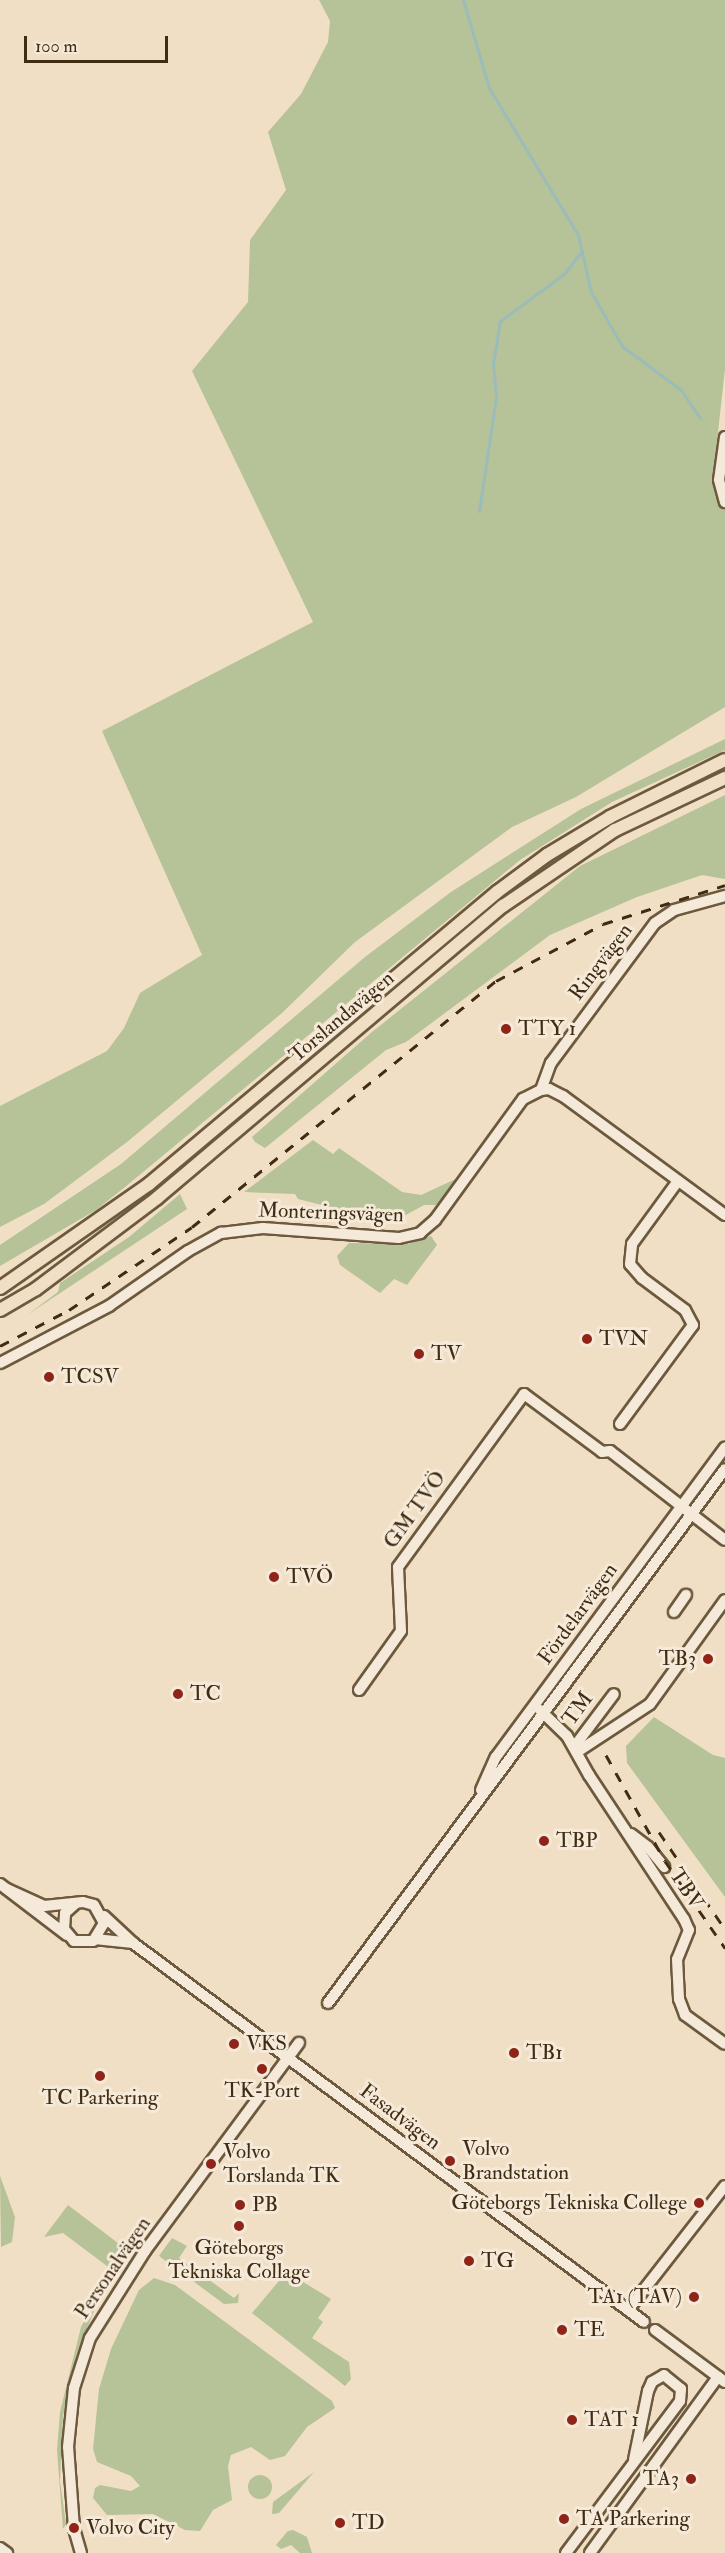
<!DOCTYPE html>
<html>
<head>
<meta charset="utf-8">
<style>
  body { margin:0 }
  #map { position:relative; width:725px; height:2553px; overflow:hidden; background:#f0dfc4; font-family:"IM FELL Double Pica",serif }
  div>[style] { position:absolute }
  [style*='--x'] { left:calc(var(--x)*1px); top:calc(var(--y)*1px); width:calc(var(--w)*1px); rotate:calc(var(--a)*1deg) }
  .green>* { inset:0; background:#b6c297 }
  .round { border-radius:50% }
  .stream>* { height:3px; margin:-1.5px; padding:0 1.5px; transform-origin:1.5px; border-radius:1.5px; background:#9bbcb9 }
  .roads { filter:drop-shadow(2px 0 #6c593e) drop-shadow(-2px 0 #6c593e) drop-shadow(0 2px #6c593e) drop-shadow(0 -2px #6c593e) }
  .minor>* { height:10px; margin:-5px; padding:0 5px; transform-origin:5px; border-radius:5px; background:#f5ead9 }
  .major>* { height:12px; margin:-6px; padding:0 6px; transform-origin:6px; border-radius:6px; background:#f0dfc4 }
  .rail>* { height:3px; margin-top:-1.5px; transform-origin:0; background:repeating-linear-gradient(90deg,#402c12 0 10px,transparent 0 20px) }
  .dots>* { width:16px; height:16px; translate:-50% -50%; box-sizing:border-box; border:3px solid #f5ead9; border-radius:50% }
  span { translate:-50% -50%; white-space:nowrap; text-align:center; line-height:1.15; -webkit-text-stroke:6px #f5ead9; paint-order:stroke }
  .street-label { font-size:21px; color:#402c12 }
  .poi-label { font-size:21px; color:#402c12 }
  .left { translate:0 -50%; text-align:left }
  .right { translate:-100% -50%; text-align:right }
  .scale { position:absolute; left:24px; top:36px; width:144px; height:27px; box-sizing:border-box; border:3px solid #402c12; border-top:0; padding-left:8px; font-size:18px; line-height:21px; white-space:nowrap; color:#402c12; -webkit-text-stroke:4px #f5ead9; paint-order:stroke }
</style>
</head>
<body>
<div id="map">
  <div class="green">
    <div style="clip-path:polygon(319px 0,725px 0,725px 369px,713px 477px,725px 495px,725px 707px,576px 797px,512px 827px,355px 942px,282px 1013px,127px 1142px,44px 1204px,0 1227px,0 1106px,107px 1051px,124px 1028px,140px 993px,202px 955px,102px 731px,313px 622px,192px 371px,248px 302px,250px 240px,286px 190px,268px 132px,301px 94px,328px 42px,330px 21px)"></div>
    <div style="clip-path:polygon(725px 739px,725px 750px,612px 802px,520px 860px,125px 1187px,96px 1210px,0 1266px,0 1245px,121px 1164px,365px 957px,451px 892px,581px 809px)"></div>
    <div style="clip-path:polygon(725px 795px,725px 879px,702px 875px,637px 897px,550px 935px,406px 1042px,386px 1050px,265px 1148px,255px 1142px,252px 1137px,372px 1032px,580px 866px)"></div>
    <div style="clip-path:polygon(313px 1140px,333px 1154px,339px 1148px,402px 1192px,421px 1195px,458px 1178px,436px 1205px,424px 1205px,393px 1222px,351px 1221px,334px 1208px,298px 1199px,295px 1194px,244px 1192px)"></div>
    <div style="clip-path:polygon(180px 1194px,187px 1209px,27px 1315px,58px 1292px,60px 1283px,129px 1237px)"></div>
    <div style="clip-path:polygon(431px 1236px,437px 1245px,407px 1285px,394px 1279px,380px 1293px,340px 1265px,337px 1256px,349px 1243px,409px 1244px)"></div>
    <div style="clip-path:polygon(654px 1717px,713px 1755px,725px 1758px,725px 1897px,627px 1763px,626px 1746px)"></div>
    <div style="clip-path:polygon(0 2176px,15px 2217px,12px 2242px,1px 2247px)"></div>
    <div style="clip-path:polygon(68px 2205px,127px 2250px,96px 2300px,111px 2269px,63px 2233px,44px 2237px)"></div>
    <div style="clip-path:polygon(172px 2238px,187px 2246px,179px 2258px,234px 2298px,239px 2293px,238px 2303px,224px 2304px,159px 2256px)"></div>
    <div style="clip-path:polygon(290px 2274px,331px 2299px,318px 2318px,323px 2322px,312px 2338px,349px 2362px,351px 2379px,345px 2386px,252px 2313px,284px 2275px)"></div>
    <div style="clip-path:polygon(154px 2278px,175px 2285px,332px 2401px,335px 2408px,307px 2427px,285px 2456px,270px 2460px,251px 2447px,231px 2455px,228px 2466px,232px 2500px,213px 2510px,200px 2531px,185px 2530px,153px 2514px,107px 2515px,93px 2498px,95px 2488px,100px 2485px,131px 2491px,140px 2486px,131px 2476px,97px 2462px,93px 2449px,99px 2389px,111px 2349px,139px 2290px)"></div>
    <div style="clip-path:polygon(93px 2304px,97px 2304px,77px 2353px,63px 2416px,60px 2481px,66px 2524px,63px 2529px,57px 2450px,60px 2412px,81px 2327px)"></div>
    <div style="clip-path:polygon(314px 2472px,279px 2513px,272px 2514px,273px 2502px)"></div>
    <div class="round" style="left:248px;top:2475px;width:24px;height:24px"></div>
    <div style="clip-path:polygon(293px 2530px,307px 2537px,312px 2553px,300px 2553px,291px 2545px,281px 2549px,276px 2545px,288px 2531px)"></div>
  </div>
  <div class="stream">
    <div style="--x:463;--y:0;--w:92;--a:73.5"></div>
    <div style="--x:489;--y:88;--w:172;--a:58.8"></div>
    <div style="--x:578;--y:235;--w:58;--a:77.2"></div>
    <div style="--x:591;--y:292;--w:62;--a:60.1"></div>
    <div style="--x:622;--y:346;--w:74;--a:36.7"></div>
    <div style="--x:681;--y:390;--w:34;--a:56"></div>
    <div style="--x:479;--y:511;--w:115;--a:-81.5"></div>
    <div style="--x:496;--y:397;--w:33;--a:-95"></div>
    <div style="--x:493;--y:364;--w:44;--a:-80.8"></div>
    <div style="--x:500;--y:321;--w:79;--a:-36.3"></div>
    <div style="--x:564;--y:274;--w:29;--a:-52"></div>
  </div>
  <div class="roads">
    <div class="minor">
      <div style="--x:725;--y:437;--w:43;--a:97.9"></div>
      <div style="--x:719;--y:480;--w:23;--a:75"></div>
      <div style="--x:541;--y:1090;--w:29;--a:-70"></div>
      <div style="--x:551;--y:1063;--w:174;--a:-53.4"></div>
      <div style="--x:655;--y:923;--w:23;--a:-34"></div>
      <div style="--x:674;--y:910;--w:53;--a:-15.4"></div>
      <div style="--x:0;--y:1363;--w:123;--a:-27.6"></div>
      <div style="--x:109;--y:1306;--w:96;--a:-34.8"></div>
      <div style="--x:188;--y:1251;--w:38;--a:-29"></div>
      <div style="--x:221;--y:1233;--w:42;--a:-6.8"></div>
      <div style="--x:263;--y:1228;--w:136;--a:4.2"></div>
      <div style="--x:399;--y:1238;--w:22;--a:-13"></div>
      <div style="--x:420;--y:1233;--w:20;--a:-41"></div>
      <div style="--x:435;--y:1220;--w:150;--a:-54"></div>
      <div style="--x:523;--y:1099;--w:20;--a:-27"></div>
      <div style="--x:541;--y:1090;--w:8;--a:-7"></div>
      <div style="--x:549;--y:1089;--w:16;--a:27"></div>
      <div style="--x:563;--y:1096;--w:201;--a:36.3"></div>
      <div style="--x:620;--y:1424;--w:123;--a:-53.6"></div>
      <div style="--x:693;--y:1325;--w:17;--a:-118"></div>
      <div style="--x:685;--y:1310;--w:54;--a:-143.3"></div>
      <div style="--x:642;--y:1278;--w:18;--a:-131"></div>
      <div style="--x:630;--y:1264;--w:20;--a:-84"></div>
      <div style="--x:632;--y:1244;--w:78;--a:-53.9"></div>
      <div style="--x:674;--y:1612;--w:21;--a:-55"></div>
      <div style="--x:359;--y:1690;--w:72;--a:-54.6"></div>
      <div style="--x:401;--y:1631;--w:64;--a:-92.7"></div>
      <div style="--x:398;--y:1567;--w:214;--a:-53.9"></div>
      <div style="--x:524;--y:1394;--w:97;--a:36.6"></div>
      <div style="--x:602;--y:1452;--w:8;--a:-7"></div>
      <div style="--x:610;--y:1451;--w:145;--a:37.7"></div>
      <div style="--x:540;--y:1710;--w:37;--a:44"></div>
      <div style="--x:567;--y:1736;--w:45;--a:60.6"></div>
      <div style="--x:589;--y:1775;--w:173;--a:56.6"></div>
      <div style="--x:684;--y:1919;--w:12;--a:66"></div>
      <div style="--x:689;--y:1930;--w:31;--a:112"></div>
      <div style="--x:677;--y:1959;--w:40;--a:87.1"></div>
      <div style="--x:679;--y:1999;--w:17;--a:69"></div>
      <div style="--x:685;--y:2015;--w:49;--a:35.9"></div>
      <div style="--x:574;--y:1747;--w:66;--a:-53"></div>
      <div style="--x:577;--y:1752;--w:87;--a:-33.3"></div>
      <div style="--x:650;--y:1704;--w:128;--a:-54.2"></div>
      <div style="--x:481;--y:1790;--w:36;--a:-66"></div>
      <div style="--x:496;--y:1757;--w:385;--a:-53.5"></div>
      <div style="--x:631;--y:1834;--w:21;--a:37"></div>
      <div style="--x:648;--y:1847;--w:26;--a:51"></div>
      <div style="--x:0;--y:1884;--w:84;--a:37.3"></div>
      <div style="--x:7;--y:1889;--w:41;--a:24.7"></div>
      <div style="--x:44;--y:1906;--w:39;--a:-6"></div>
      <div style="--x:83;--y:1902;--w:11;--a:15"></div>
      <div style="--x:94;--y:1905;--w:21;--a:61"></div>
      <div style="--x:104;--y:1923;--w:21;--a:121"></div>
      <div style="--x:93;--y:1941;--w:19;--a:180"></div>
      <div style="--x:74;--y:1941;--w:16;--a:-130"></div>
      <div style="--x:64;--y:1929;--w:16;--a:-86"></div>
      <div style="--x:65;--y:1913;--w:15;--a:-42"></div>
      <div style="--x:104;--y:1916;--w:40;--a:43"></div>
      <div style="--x:133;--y:1943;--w:636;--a:36.56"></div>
      <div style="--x:95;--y:1939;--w:38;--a:6"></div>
      <div style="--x:328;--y:2003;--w:665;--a:-53.37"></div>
      <div style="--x:628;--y:2310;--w:157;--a:-52"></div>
      <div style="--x:655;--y:2330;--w:87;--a:36.6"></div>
      <div style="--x:0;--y:2548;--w:9;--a:36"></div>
      <div style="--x:81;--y:2553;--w:26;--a:-106"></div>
      <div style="--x:74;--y:2528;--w:81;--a:-94.2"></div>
      <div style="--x:68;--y:2447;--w:59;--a:-84.2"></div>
      <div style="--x:74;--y:2388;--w:52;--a:-72.3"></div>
      <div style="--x:90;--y:2338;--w:103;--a:-57.7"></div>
      <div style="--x:145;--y:2251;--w:259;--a:-53.5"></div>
      <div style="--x:566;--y:2553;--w:190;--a:-53.1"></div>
      <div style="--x:680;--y:2401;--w:12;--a:-85"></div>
      <div style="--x:681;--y:2389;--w:22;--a:-141"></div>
      <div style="--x:664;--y:2375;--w:14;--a:150"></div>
      <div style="--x:652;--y:2382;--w:10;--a:114"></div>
      <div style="--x:648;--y:2391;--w:70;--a:101.5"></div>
      <div style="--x:590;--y:2553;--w:218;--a:-54"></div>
    </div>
    <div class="major">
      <div style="--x:0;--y:1288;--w:182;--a:-34.9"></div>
      <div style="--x:149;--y:1184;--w:454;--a:-40"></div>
      <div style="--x:497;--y:892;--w:62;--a:-36.5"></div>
      <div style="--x:547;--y:855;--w:74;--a:-31.1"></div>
      <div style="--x:610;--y:817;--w:128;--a:-26.4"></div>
      <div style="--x:0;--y:1310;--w:42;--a:-30.3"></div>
      <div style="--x:36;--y:1289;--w:151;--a:-36.9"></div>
      <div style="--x:157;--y:1198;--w:453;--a:-40.2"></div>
      <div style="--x:503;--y:906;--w:135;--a:-34.2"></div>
      <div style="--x:615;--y:830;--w:122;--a:-25.3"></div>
    </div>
  </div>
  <div class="rail">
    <div style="--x:0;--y:1346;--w:78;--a:-27.6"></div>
    <div style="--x:69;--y:1310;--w:148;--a:-34"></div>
    <div style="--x:192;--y:1227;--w:391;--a:-39"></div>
    <div style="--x:496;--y:981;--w:121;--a:-28"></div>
    <div style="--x:603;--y:924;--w:128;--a:-17.7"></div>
    <div style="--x:606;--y:1755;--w:121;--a:60.9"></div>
    <div style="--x:665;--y:1861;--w:106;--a:55.4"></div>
    <div style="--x:659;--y:1832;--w:117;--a:55.8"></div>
  </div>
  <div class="dots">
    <div style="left:506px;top:1029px;background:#8f2418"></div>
    <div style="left:587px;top:1339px;background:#8f2418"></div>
    <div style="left:419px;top:1354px;background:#8f2418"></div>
    <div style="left:49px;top:1377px;background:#8f2418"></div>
    <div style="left:274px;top:1577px;background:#8f2418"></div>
    <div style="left:708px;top:1659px;background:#8f2418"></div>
    <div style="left:178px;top:1694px;background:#8f2418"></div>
    <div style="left:544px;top:1841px;background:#8f2418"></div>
    <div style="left:234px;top:2044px;background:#8f2418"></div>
    <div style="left:514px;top:2053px;background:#8f2418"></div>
    <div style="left:262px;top:2069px;background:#8f2418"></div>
    <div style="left:100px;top:2076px;background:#8f2418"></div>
    <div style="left:450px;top:2161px;background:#8f2418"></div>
    <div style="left:211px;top:2164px;background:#8f2418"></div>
    <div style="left:699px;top:2203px;background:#8f2418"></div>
    <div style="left:240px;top:2205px;background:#8f2418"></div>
    <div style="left:239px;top:2226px;background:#8f2418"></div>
    <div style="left:469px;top:2261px;background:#8f2418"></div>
    <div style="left:694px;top:2297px;background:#8f2418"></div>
    <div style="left:562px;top:2330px;background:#8f2418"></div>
    <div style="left:572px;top:2420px;background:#8f2418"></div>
    <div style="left:691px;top:2479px;background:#8f2418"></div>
    <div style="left:564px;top:2519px;background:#8f2418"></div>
    <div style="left:340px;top:2523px;background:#8f2418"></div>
    <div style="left:74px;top:2528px;background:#8f2418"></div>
  </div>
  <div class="street-label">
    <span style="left:601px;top:962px;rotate:-53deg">Ringvägen</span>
    <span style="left:342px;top:1017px;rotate:-40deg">Torslandavägen</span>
    <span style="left:331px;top:1213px;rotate:2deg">Monteringsvägen</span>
    <span style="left:415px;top:1510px;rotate:-54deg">GM TVÖ</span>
    <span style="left:578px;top:1614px;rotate:-54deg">Fördelarvägen</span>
    <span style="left:578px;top:1709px;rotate:-54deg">TM</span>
    <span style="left:686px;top:1889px;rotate:57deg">TBV</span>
    <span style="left:400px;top:2117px;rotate:37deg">Fasadvägen</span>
    <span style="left:113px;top:2268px;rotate:-56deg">Personalvägen</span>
  </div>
  <div class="poi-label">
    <span class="left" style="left:518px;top:1029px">TTY 1</span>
    <span class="left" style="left:599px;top:1339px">TVN</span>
    <span class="left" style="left:431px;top:1354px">TV</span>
    <span class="left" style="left:61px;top:1377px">TCSV</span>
    <span class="left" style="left:286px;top:1577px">TVÖ</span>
    <span class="right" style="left:696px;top:1659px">TB3</span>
    <span class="left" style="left:190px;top:1694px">TC</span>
    <span class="left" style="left:556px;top:1841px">TBP</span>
    <span class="left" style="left:246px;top:2044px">VKS</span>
    <span class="left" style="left:526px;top:2053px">TB1</span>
    <span style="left:262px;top:2091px">TK-Port</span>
    <span style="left:100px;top:2098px">TC Parkering</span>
    <span class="left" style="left:462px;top:2161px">Volvo<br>Brandstation</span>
    <span class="left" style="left:223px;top:2164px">Volvo<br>Torslanda TK</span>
    <span class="right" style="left:687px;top:2203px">Göteborgs Tekniska College</span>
    <span class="left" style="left:252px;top:2205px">PB</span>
    <span style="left:239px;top:2260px">Göteborgs<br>Tekniska Collage</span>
    <span class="left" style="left:481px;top:2261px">TG</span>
    <span class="right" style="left:682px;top:2297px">TA1 (TAV)</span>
    <span class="left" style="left:574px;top:2330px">TE</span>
    <span class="left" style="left:584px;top:2420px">TAT 1</span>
    <span class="right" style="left:679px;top:2479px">TA3</span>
    <span class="left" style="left:576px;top:2519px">TA Parkering</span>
    <span class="left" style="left:352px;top:2523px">TD</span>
    <span class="left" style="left:86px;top:2528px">Volvo City</span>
  </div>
  <div class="scale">100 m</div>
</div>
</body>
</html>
